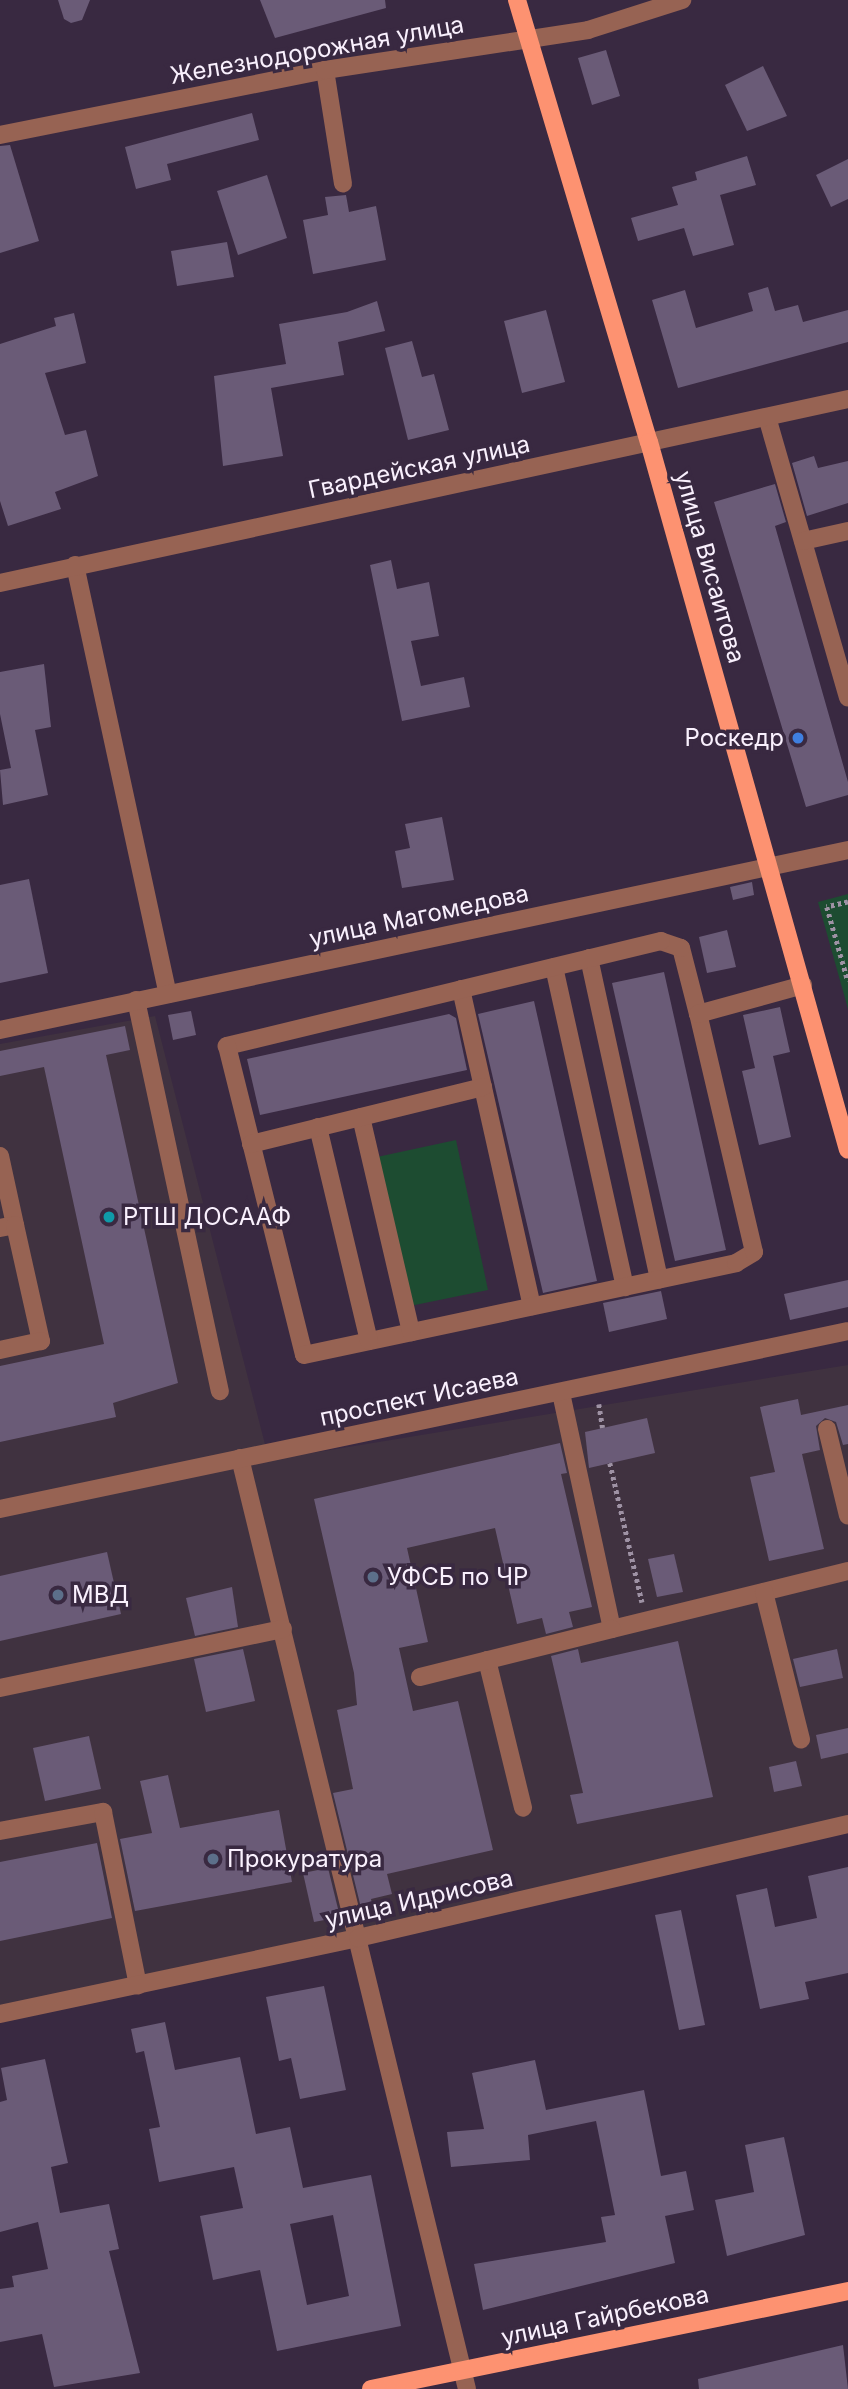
<!DOCTYPE html>
<html>
<head>
<meta charset="utf-8">
<style>
  body { margin:0 }
  #map { position:relative; width:848px; height:2389px; overflow:hidden; background:#392941; font-family:Inter,sans-serif }
  div>[style] { position:absolute }
  [style*='--x'] { left:calc(var(--x)*1px); top:calc(var(--y)*1px); width:calc(var(--w)*1px); rotate:calc(var(--a)*1deg) }
  .commercial>* { inset:0; background:#403240 }
  .green>* { inset:0; background:#1d4c31 }
  .building>* { inset:0; background:#6a5b77 }
  .path>* { height:4.5px; margin-top:-2.25px; transform-origin:0; background:repeating-linear-gradient(90deg,#9e92a4 0 3.5px,transparent 0 7px) }
  .minor>* { height:18px; margin:-9px; padding:0 9px; transform-origin:9px; border-radius:9px; background:#976353 }
  .major>* { height:18px; margin:-9px; padding:0 9px; transform-origin:9px; border-radius:9px; background:#fd9271 }
  .dots>* { width:19px; height:19px; translate:-50% -50%; box-sizing:border-box; border:4px solid #392941; border-radius:50% }
  span { translate:-50% -50%; white-space:nowrap; text-align:center; line-height:1.15; -webkit-text-stroke:7px #392941; paint-order:stroke }
  .street-label { font-size:24px; color:#f9f0fd }
  .poi-label { font-size:24px; color:#f9f0fd }
  .right { translate:-100% -50%; text-align:right }
  .left { translate:0 -50%; text-align:left }
</style>
</head>
<body>
<div id="map">
  <div class="commercial">
    <div style="clip-path:polygon(155px 1016px,269px 1460px,848px 1365px,848px 1828px,0 2016px,0 1044px)"></div>
  </div>
  <div class="green">
    <div style="clip-path:polygon(848px 894px,848px 1009px,818px 902px)"></div>
    <div style="clip-path:polygon(456px 1140px,488px 1290px,410px 1306px,377px 1157px)"></div>
  </div>
  <div class="building">
    <div style="clip-path:polygon(58px 0,90px 0,82px 20px,71px 23px,64px 19px)"></div>
    <div style="clip-path:polygon(260px 0,385px 0,386px 8px,275px 38px)"></div>
    <div style="clip-path:polygon(606px 50px,620px 96px,592px 105px,578px 58px)"></div>
    <div style="clip-path:polygon(763px 66px,787px 116px,747px 131px,725px 85px)"></div>
    <div style="clip-path:polygon(252px 113px,259px 140px,167px 164px,171px 180px,136px 189px,125px 147px)"></div>
    <div style="clip-path:polygon(10px 145px,39px 241px,0 253px,0 146px)"></div>
    <div style="clip-path:polygon(747px 156px,756px 185px,720px 195px,734px 245px,693px 256px,684px 228px,638px 241px,631px 218px,678px 205px,672px 187px,697px 180px,695px 172px)"></div>
    <div style="clip-path:polygon(848px 159px,848px 199px,831px 207px,816px 175px)"></div>
    <div style="clip-path:polygon(267px 175px,287px 238px,238px 255px,217px 191px)"></div>
    <div style="clip-path:polygon(346px 195px,349px 212px,376px 206px,386px 260px,313px 274px,303px 220px,328px 215px,325px 197px)"></div>
    <div style="clip-path:polygon(227px 242px,234px 277px,177px 286px,171px 251px)"></div>
    <div style="clip-path:polygon(768px 287px,775px 311px,798px 305px,803px 322px,848px 310px,848px 342px,678px 388px,652px 300px,685px 290px,696px 328px,753px 311px,748px 293px)"></div>
    <div style="clip-path:polygon(377px 301px,385px 331px,338px 342px,344px 375px,271px 388px,283px 456px,223px 466px,214px 376px,286px 364px,279px 324px,347px 312px)"></div>
    <div style="clip-path:polygon(546px 310px,565px 382px,522px 393px,504px 321px)"></div>
    <div style="clip-path:polygon(74px 313px,86px 363px,45px 373px,65px 435px,86px 430px,98px 476px,55px 492px,61px 509px,8px 526px,0 501px,0 344px,56px 326px,54px 318px)"></div>
    <div style="clip-path:polygon(412px 341px,422px 377px,434px 374px,449px 430px,408px 440px,385px 348px)"></div>
    <div style="clip-path:polygon(814px 456px,818px 468px,848px 461px,848px 503px,807px 516px,792px 463px)"></div>
    <div style="clip-path:polygon(775px 484px,786px 522px,775px 526px,848px 782px,848px 795px,806px 807px,714px 502px)"></div>
    <div style="clip-path:polygon(391px 560px,397px 589px,429px 582px,439px 636px,411px 641px,421px 686px,464px 677px,470px 707px,402px 721px,370px 565px)"></div>
    <div style="clip-path:polygon(44px 664px,51px 727px,35px 730px,48px 795px,3px 805px,0 770px,11px 768px,0 714px,0 672px)"></div>
    <div style="clip-path:polygon(442px 817px,454px 880px,402px 888px,395px 851px,410px 848px,405px 824px)"></div>
    <div style="clip-path:polygon(29px 879px,48px 973px,0 983px,0 885px)"></div>
    <div style="clip-path:polygon(752px 882px,754px 895px,733px 900px,730px 887px)"></div>
    <div style="clip-path:polygon(727px 930px,736px 967px,707px 973px,699px 937px)"></div>
    <div style="clip-path:polygon(664px 972px,726px 1250px,675px 1261px,612px 983px)"></div>
    <div style="clip-path:polygon(534px 1001px,597px 1281px,543px 1293px,478px 1014px)"></div>
    <div style="clip-path:polygon(780px 1007px,790px 1052px,773px 1056px,791px 1137px,759px 1145px,742px 1071px,755px 1068px,743px 1015px)"></div>
    <div style="clip-path:polygon(191px 1011px,196px 1035px,173px 1040px,168px 1015px)"></div>
    <div style="clip-path:polygon(449px 1014px,456px 1018px,467px 1070px,260px 1115px,247px 1059px)"></div>
    <div style="clip-path:polygon(125px 1026px,130px 1050px,106px 1055px,178px 1383px,113px 1403px,116px 1417px,0 1442px,0 1366px,104px 1344px,44px 1067px,0 1076px,0 1051px)"></div>
    <div style="clip-path:polygon(848px 1280px,848px 1307px,790px 1320px,784px 1294px)"></div>
    <div style="clip-path:polygon(661px 1291px,667px 1319px,609px 1332px,603px 1303px)"></div>
    <div style="clip-path:polygon(798px 1399px,801px 1415px,848px 1405px,848px 1444px,843px 1445px,836px 1422px,825px 1418px,816px 1426px,820px 1450px,802px 1454px,824px 1549px,769px 1561px,750px 1477px,775px 1472px,760px 1407px)"></div>
    <div style="clip-path:polygon(647px 1418px,655px 1453px,589px 1468px,585px 1432px)"></div>
    <div style="clip-path:polygon(560px 1443px,567px 1473px,561px 1474px,592px 1607px,569px 1612px,573px 1627px,546px 1634px,542px 1618px,517px 1624px,495px 1528px,407px 1548px,428px 1642px,399px 1648px,413px 1711px,458px 1701px,493px 1850px,387px 1874px,392px 1894px,371px 1899px,373px 1909px,362px 1912px,333px 1793px,353px 1789px,337px 1710px,357px 1705px,354px 1673px,314px 1499px)"></div>
    <div style="clip-path:polygon(107px 1552px,121px 1614px,0 1641px,0 1576px)"></div>
    <div style="clip-path:polygon(674px 1554px,683px 1592px,657px 1597px,648px 1559px)"></div>
    <div style="clip-path:polygon(232px 1587px,238px 1627px,195px 1636px,186px 1598px)"></div>
    <div style="clip-path:polygon(678px 1641px,713px 1797px,577px 1824px,570px 1795px,583px 1793px,551px 1656px,578px 1649px,581px 1663px)"></div>
    <div style="clip-path:polygon(243px 1649px,255px 1701px,206px 1712px,194px 1659px)"></div>
    <div style="clip-path:polygon(837px 1649px,843px 1678px,800px 1687px,793px 1659px)"></div>
    <div style="clip-path:polygon(848px 1728px,848px 1753px,821px 1759px,816px 1735px)"></div>
    <div style="clip-path:polygon(89px 1736px,101px 1789px,45px 1801px,33px 1748px)"></div>
    <div style="clip-path:polygon(796px 1761px,802px 1786px,774px 1792px,769px 1767px)"></div>
    <div style="clip-path:polygon(168px 1775px,180px 1828px,279px 1810px,292px 1882px,135px 1911px,120px 1839px,152px 1833px,140px 1781px)"></div>
    <div style="clip-path:polygon(97px 1843px,112px 1918px,0 1941px,0 1862px)"></div>
    <div style="clip-path:polygon(848px 1867px,848px 1973px,805px 1982px,809px 1999px,760px 2009px,736px 1895px,767px 1888px,775px 1927px,817px 1918px,808px 1876px)"></div>
    <div style="clip-path:polygon(328px 1868px,340px 1917px,314px 1922px,303px 1873px)"></div>
    <div style="clip-path:polygon(681px 1910px,705px 2025px,679px 2030px,655px 1915px)"></div>
    <div style="clip-path:polygon(324px 1986px,346px 2090px,300px 2099px,291px 2058px,279px 2061px,266px 1997px)"></div>
    <div style="clip-path:polygon(evenodd,165px 2022px,175px 2070px,240px 2057px,256px 2134px,290px 2127px,303px 2188px,371px 2175px,401px 2326px,277px 2351px,260px 2270px,213px 2280px,200px 2216px,243px 2208px,234px 2167px,159px 2182px,149px 2129px,160px 2127px,144px 2051px,136px 2053px,131px 2029px,165px 2022px,333px 2215px,349px 2296px,307px 2305px,290px 2224px,333px 2215px)"></div>
    <div style="clip-path:polygon(45px 2059px,68px 2163px,51px 2167px,60px 2213px,109px 2204px,119px 2249px,109px 2251px,140px 2373px,54px 2387px,42px 2334px,0 2342px,0 2289px,14px 2287px,12px 2276px,48px 2269px,38px 2222px,0 2232px,0 2102px,7px 2100px,1px 2068px)"></div>
    <div style="clip-path:polygon(535px 2060px,546px 2110px,644px 2090px,661px 2176px,686px 2171px,694px 2210px,665px 2216px,675px 2263px,483px 2310px,474px 2264px,606px 2242px,601px 2217px,615px 2215px,596px 2121px,528px 2135px,530px 2160px,451px 2167px,447px 2132px,484px 2129px,472px 2073px)"></div>
    <div style="clip-path:polygon(784px 2137px,805px 2235px,727px 2256px,715px 2200px,754px 2192px,745px 2145px)"></div>
    <div style="clip-path:polygon(843px 2345px,848px 2389px,699px 2389px,698px 2379px)"></div>
  </div>
  <div class="path">
    <div style="--x:848;--y:902;--w:22;--a:167"></div>
    <div style="--x:827;--y:907;--w:77;--a:74.2"></div>
    <div style="--x:599;--y:1404;--w:24;--a:81"></div>
    <div style="--x:610;--y:1463;--w:143;--a:77"></div>
  </div>
  <div class="minor">
    <div style="--x:325;--y:70;--w:115;--a:81"></div>
    <div style="--x:0;--y:135;--w:331;--a:-11.3"></div>
    <div style="--x:325;--y:70;--w:266;--a:-8.6"></div>
    <div style="--x:588;--y:30;--w:99;--a:-17.7"></div>
    <div style="--x:767;--y:417;--w:292;--a:73.9"></div>
    <div style="--x:803;--y:541;--w:46;--a:-12.5"></div>
    <div style="--x:75;--y:565;--w:439;--a:77.8"></div>
    <div style="--x:0;--y:583;--w:868;--a:-12.24"></div>
    <div style="--x:589;--y:958;--w:329;--a:77.7"></div>
    <div style="--x:554;--y:967;--w:328;--a:77.5"></div>
    <div style="--x:461;--y:989;--w:325;--a:77.4"></div>
    <div style="--x:136;--y:1000;--w:400;--a:77.9"></div>
    <div style="--x:698;--y:1014;--w:68;--a:-104.4"></div>
    <div style="--x:681;--y:948;--w:21;--a:-161"></div>
    <div style="--x:661;--y:941;--w:447;--a:166.4"></div>
    <div style="--x:227;--y:1046;--w:318;--a:76"></div>
    <div style="--x:304;--y:1355;--w:442;--a:-12"></div>
    <div style="--x:736;--y:1263;--w:21;--a:-31"></div>
    <div style="--x:754;--y:1252;--w:244;--a:-103.2"></div>
    <div style="--x:698;--y:1014;--w:109;--a:-15.4"></div>
    <div style="--x:0;--y:1030;--w:867;--a:-11.98"></div>
    <div style="--x:361;--y:1117;--w:221;--a:76.9"></div>
    <div style="--x:318;--y:1127;--w:220;--a:76.6"></div>
    <div style="--x:251;--y:1144;--w:239;--a:-13.8"></div>
    <div style="--x:0;--y:1156;--w:71;--a:77.7"></div>
    <div style="--x:0;--y:1228;--w:15;--a:-11"></div>
    <div style="--x:15;--y:1225;--w:119;--a:77.4"></div>
    <div style="--x:41;--y:1341;--w:42;--a:167.6"></div>
    <div style="--x:561;--y:1393;--w:241;--a:77.8"></div>
    <div style="--x:612;--y:1629;--w:243;--a:-13.8"></div>
    <div style="--x:827;--y:1429;--w:89;--a:76.4"></div>
    <div style="--x:240;--y:1458;--w:958;--a:76.3"></div>
    <div style="--x:0;--y:1509;--w:866;--a:-11.85"></div>
    <div style="--x:764;--y:1592;--w:152;--a:75.9"></div>
    <div style="--x:487;--y:1660;--w:152;--a:76.3"></div>
    <div style="--x:420;--y:1677;--w:198;--a:-14"></div>
    <div style="--x:0;--y:1688;--w:289;--a:-11.8"></div>
    <div style="--x:0;--y:1831;--w:105;--a:-10.5"></div>
    <div style="--x:103;--y:1812;--w:177;--a:78.6"></div>
    <div style="--x:0;--y:2014;--w:366;--a:-12"></div>
    <div style="--x:358;--y:1938;--w:503;--a:-13.1"></div>
  </div>
  <div class="major">
    <div style="--x:517;--y:0;--w:461;--a:73.4"></div>
    <div style="--x:649;--y:442;--w:735;--a:74.3"></div>
    <div style="--x:371;--y:2389;--w:487;--a:-11.6"></div>
  </div>
  <div class="dots">
    <div style="left:798px;top:738px;background:#3f7fe0"></div>
    <div style="left:109px;top:1217px;background:#0f9aa8"></div>
    <div style="left:373px;top:1577px;background:#5c6f8a"></div>
    <div style="left:58px;top:1595px;background:#5c6f8a"></div>
    <div style="left:213px;top:1859px;background:#5c6f8a"></div>
  </div>
  <div class="street-label">
    <span style="left:317px;top:50px;rotate:-10deg">Железнодорожная улица</span>
    <span style="left:419px;top:467px;rotate:-12deg">Гвардейская улица</span>
    <span style="left:710px;top:567px;rotate:74deg">улица Висаитова</span>
    <span style="left:419px;top:916px;rotate:-12deg">улица Магомедова</span>
    <span style="left:419px;top:1397px;rotate:-12deg">проспект Исаева</span>
    <span style="left:419px;top:1899px;rotate:-13deg">улица Идрисова</span>
    <span style="left:605px;top:2316px;rotate:-12deg">улица Гайрбекова</span>
  </div>
  <div class="poi-label">
    <span class="right" style="left:784px;top:738px">Роскедр</span>
    <span class="left" style="left:123px;top:1217px">РТШ ДОСААФ</span>
    <span class="left" style="left:387px;top:1577px">УФСБ по ЧР</span>
    <span class="left" style="left:72px;top:1595px">МВД</span>
    <span class="left" style="left:227px;top:1859px">Прокуратура</span>
  </div>
</div>
</body>
</html>
